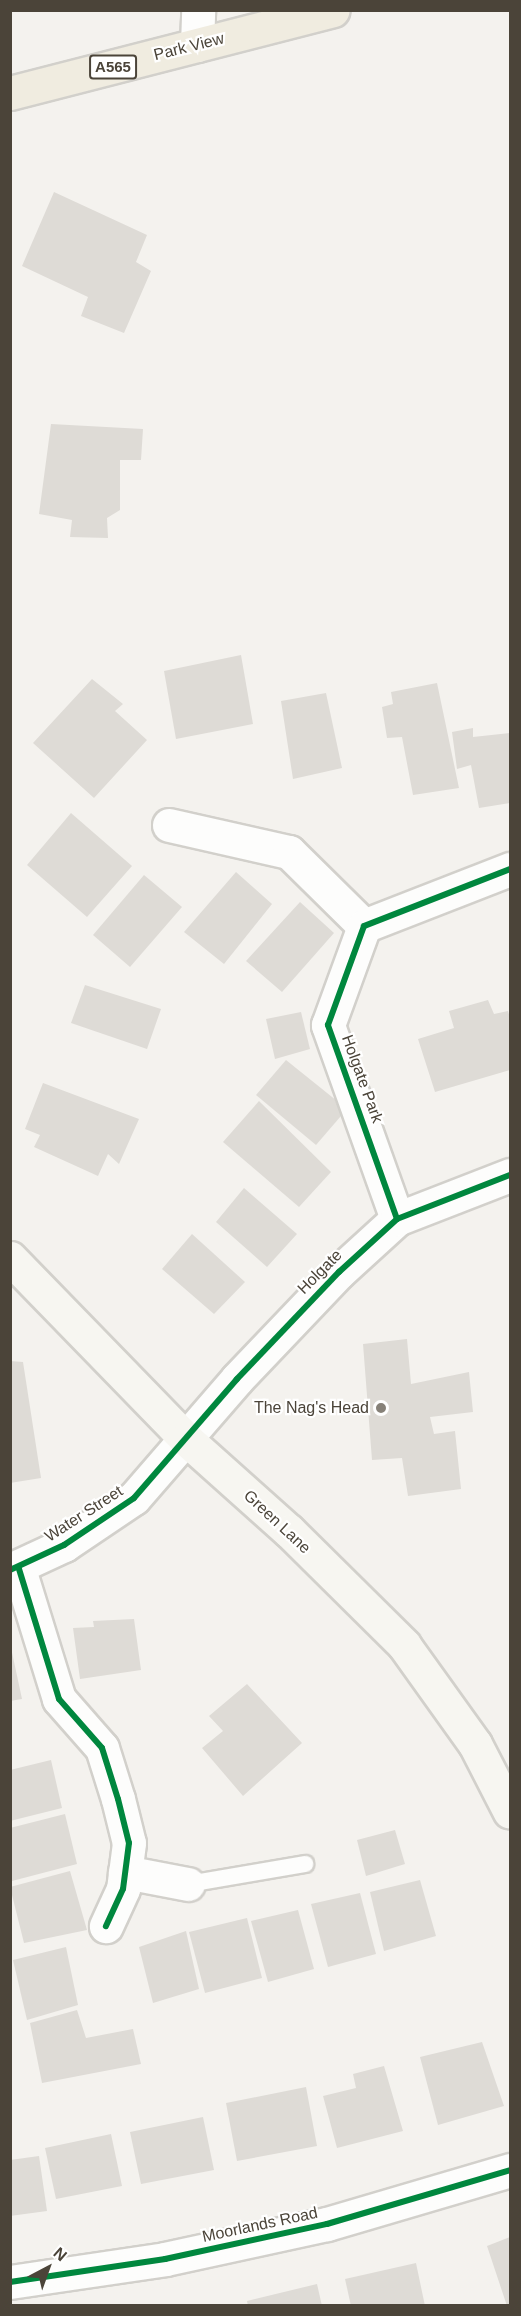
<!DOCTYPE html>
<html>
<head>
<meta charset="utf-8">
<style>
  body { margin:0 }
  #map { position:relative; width:521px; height:2316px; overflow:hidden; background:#f4f2ee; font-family:Helvetica,sans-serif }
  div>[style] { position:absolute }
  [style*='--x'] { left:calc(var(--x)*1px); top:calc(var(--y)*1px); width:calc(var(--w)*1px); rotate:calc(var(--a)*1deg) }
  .building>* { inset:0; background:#dedbd6 }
  .roads { filter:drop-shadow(2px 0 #d2d0cb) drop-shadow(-2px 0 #d2d0cb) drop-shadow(0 2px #d2d0cb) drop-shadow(0 -2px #d2d0cb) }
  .service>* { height:16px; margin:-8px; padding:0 8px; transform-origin:8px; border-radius:8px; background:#fdfdfc }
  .minor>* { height:33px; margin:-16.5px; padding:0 16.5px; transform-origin:16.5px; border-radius:16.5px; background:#fdfdfc }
  .secondary>* { height:33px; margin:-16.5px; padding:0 16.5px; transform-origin:16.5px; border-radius:16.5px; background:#f7f6f1 }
  .trunk>* { height:33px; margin:-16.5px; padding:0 16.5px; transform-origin:16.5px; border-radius:16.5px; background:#f0ece0 }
  .cycleway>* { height:6px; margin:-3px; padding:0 3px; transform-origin:3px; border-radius:3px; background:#00873e }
  .dots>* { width:16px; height:16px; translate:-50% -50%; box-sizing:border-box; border:3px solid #fff; border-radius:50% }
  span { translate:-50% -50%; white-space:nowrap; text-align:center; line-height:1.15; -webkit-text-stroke:4.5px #fff; paint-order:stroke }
  .shield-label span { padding:2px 4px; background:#fff; border:2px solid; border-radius:4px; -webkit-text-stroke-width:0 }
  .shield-label { font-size:15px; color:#4b4439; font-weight:700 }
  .street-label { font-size:16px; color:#4b4439 }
  .poi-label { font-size:16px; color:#4b4439 }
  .right { translate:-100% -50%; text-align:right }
  .frame { position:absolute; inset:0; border:12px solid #4b4439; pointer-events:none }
  .north { position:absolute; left:18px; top:2238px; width:60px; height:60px; -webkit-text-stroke:4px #fff; paint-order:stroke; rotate:41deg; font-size:16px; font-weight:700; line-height:24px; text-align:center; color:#4b4439 }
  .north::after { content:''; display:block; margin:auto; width:21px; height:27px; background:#4b4439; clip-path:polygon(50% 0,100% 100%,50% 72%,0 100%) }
</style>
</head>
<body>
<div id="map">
  <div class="building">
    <div style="clip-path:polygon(54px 192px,147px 235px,136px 262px,151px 271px,124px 333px,81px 316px,88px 297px,22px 266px)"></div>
    <div style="clip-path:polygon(51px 424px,143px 429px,141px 460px,120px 460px,120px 510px,107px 518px,108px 538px,70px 537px,72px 520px,39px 514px)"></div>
    <div style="clip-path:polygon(241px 655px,253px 724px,176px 739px,164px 671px)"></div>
    <div style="clip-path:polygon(92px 679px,123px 704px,115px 711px,147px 740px,94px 798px,33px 743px)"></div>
    <div style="clip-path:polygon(437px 683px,459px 788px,413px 795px,402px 737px,387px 738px,382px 707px,393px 704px,391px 692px)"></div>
    <div style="clip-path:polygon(326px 693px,342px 768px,293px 779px,281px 701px)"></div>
    <div style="clip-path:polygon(473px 728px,473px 737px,510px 733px,510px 803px,479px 808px,471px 765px,457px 769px,452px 732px)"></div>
    <div style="clip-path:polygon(71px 813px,132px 866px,87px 917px,27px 865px)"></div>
    <div style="clip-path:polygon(236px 872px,272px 904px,224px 964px,184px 932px)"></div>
    <div style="clip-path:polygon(144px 875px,182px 907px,130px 967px,93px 935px)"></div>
    <div style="clip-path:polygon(300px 902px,334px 933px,282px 992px,246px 961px)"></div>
    <div style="clip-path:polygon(85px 985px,161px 1009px,147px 1049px,71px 1023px)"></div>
    <div style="clip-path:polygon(488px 1000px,494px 1014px,508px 1011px,510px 1018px,510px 1070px,435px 1092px,418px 1039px,454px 1028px,449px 1011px)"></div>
    <div style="clip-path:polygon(301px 1012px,310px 1049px,275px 1059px,266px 1019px)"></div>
    <div style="clip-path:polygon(286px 1060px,347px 1109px,316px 1145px,256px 1095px)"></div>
    <div style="clip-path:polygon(43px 1083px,139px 1119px,119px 1164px,108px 1154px,98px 1176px,34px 1147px,40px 1135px,25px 1129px)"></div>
    <div style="clip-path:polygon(259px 1101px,331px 1172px,299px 1207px,223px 1142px)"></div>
    <div style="clip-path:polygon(244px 1188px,297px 1234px,267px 1267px,216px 1222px)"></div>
    <div style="clip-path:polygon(192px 1234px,245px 1282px,214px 1314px,162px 1269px)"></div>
    <div style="clip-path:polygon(407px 1339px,411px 1384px,469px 1372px,473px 1412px,430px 1417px,434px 1434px,455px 1431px,461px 1489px,408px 1496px,402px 1458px,372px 1460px,363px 1344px)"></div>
    <div style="clip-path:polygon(10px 1361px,23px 1362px,41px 1478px,10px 1483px)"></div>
    <div style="clip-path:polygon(134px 1619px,141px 1670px,80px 1679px,73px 1628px,94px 1627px,93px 1621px)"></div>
    <div style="clip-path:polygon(10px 1643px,22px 1699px,10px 1701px)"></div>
    <div style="clip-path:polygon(247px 1684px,302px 1743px,243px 1796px,202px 1748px,223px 1731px,209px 1716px)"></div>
    <div style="clip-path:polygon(51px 1760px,62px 1808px,10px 1821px,10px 1770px)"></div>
    <div style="clip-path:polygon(65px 1814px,77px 1864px,12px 1881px,10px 1828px)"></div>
    <div style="clip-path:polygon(395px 1830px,405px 1864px,366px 1876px,357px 1840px)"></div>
    <div style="clip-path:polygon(70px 1871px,87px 1930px,24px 1943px,10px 1887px)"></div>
    <div style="clip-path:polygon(420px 1880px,436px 1936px,384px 1951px,370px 1892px)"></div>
    <div style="clip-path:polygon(360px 1893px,376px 1954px,328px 1967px,311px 1904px)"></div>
    <div style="clip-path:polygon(298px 1910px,314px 1969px,268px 1982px,251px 1921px)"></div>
    <div style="clip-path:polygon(247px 1918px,262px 1978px,205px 1993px,189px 1932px)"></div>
    <div style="clip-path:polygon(186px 1931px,199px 1989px,153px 2003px,139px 1947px)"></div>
    <div style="clip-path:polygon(66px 1947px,78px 2005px,27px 2020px,13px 1960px)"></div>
    <div style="clip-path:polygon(77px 2010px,86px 2038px,133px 2029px,141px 2064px,42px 2083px,30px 2023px)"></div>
    <div style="clip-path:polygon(482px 2042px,504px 2106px,438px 2125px,420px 2057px)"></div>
    <div style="clip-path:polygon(384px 2066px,403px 2131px,337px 2148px,323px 2096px,356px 2088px,353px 2074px)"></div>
    <div style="clip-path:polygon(306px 2087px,317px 2146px,237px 2161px,226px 2103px)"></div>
    <div style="clip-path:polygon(203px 2117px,214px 2170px,141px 2184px,130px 2132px)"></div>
    <div style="clip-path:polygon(111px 2134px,122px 2186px,56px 2199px,45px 2148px)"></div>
    <div style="clip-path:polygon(39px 2156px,47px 2211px,10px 2216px,10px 2160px)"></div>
    <div style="clip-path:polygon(510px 2237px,510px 2306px,507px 2306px,487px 2246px)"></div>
    <div style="clip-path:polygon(416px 2263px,425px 2306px,351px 2306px,345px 2279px)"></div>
    <div style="clip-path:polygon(317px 2284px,322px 2306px,248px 2306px,247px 2301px)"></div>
  </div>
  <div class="roads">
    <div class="service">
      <div style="--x:188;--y:1884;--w:119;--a:-9.7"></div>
    </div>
    <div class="minor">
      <div style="--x:197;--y:45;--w:35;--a:-88"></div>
      <div style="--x:169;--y:825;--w:123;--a:12.7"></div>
      <div style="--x:289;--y:852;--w:105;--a:44.6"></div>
      <div style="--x:397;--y:1219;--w:206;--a:-109.6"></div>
      <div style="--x:328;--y:1025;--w:105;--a:-70"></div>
      <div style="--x:364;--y:926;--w:157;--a:-21.3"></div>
      <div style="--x:19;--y:1569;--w:136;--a:72.9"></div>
      <div style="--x:59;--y:1699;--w:65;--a:48.7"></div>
      <div style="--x:102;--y:1748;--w:53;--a:72.6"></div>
      <div style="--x:118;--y:1799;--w:45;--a:76"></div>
      <div style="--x:129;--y:1843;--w:46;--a:97.4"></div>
      <div style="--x:123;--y:1889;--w:41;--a:114.7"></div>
      <div style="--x:10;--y:1570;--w:60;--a:-24.8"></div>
      <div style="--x:64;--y:1545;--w:84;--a:-33.9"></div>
      <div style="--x:134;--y:1498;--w:157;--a:-49.1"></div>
      <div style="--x:237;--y:1379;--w:148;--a:-46.4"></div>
      <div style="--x:339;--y:1272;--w:79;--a:-42.4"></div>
      <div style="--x:397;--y:1219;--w:121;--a:-21.3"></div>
      <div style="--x:125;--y:1872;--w:64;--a:10.8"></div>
      <div style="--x:10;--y:2282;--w:157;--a:-8.4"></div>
      <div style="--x:165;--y:2259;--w:166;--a:-12.2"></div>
      <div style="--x:327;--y:2224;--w:191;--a:-16.4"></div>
    </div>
    <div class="secondary">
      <div style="--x:10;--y:1258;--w:252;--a:45.8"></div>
      <div style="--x:186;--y:1439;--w:138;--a:41.8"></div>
      <div style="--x:289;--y:1531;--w:162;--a:44.7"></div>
      <div style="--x:404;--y:1645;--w:122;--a:54.4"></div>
      <div style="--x:475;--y:1744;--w:76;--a:62.8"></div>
    </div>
    <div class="trunk">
      <div style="--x:10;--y:93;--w:333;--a:-14.4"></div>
    </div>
  </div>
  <div class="cycleway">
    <div style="--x:397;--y:1219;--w:206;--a:-109.6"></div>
    <div style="--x:328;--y:1025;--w:105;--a:-70"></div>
    <div style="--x:364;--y:926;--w:157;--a:-21.3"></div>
    <div style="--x:19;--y:1569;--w:136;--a:72.9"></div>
    <div style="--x:59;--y:1699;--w:65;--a:48.7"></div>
    <div style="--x:102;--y:1748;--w:53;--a:72.6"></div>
    <div style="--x:118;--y:1799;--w:45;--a:76"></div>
    <div style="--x:129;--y:1843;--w:46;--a:97.4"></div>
    <div style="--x:123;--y:1889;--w:41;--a:114.7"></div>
    <div style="--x:10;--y:1570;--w:60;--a:-24.8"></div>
    <div style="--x:64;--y:1545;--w:84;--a:-33.9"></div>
    <div style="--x:134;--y:1498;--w:157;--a:-49.1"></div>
    <div style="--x:237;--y:1379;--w:148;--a:-46.4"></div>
    <div style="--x:339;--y:1272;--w:79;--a:-42.4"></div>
    <div style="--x:397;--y:1219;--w:121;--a:-21.3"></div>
    <div style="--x:10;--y:2282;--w:157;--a:-8.4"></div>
    <div style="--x:165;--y:2259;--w:166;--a:-12.2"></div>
    <div style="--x:327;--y:2224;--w:191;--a:-16.4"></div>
  </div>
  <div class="dots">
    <div style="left:381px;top:1408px;background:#868178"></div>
  </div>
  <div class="shield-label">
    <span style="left:113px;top:67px">A565</span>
  </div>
  <div class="street-label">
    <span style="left:189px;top:47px;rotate:-14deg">Park View</span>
    <span style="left:362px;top:1079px;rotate:70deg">Holgate Park</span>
    <span style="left:320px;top:1272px;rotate:-45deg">Holgate</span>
    <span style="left:84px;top:1514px;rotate:-33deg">Water Street</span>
    <span style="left:277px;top:1522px;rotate:43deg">Green Lane</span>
    <span style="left:260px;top:2225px;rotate:-12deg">Moorlands Road</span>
  </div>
  <div class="poi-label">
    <span class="right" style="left:369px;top:1408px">The Nag's Head</span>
  </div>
  <div class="frame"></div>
  <div class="north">N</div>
</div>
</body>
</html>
